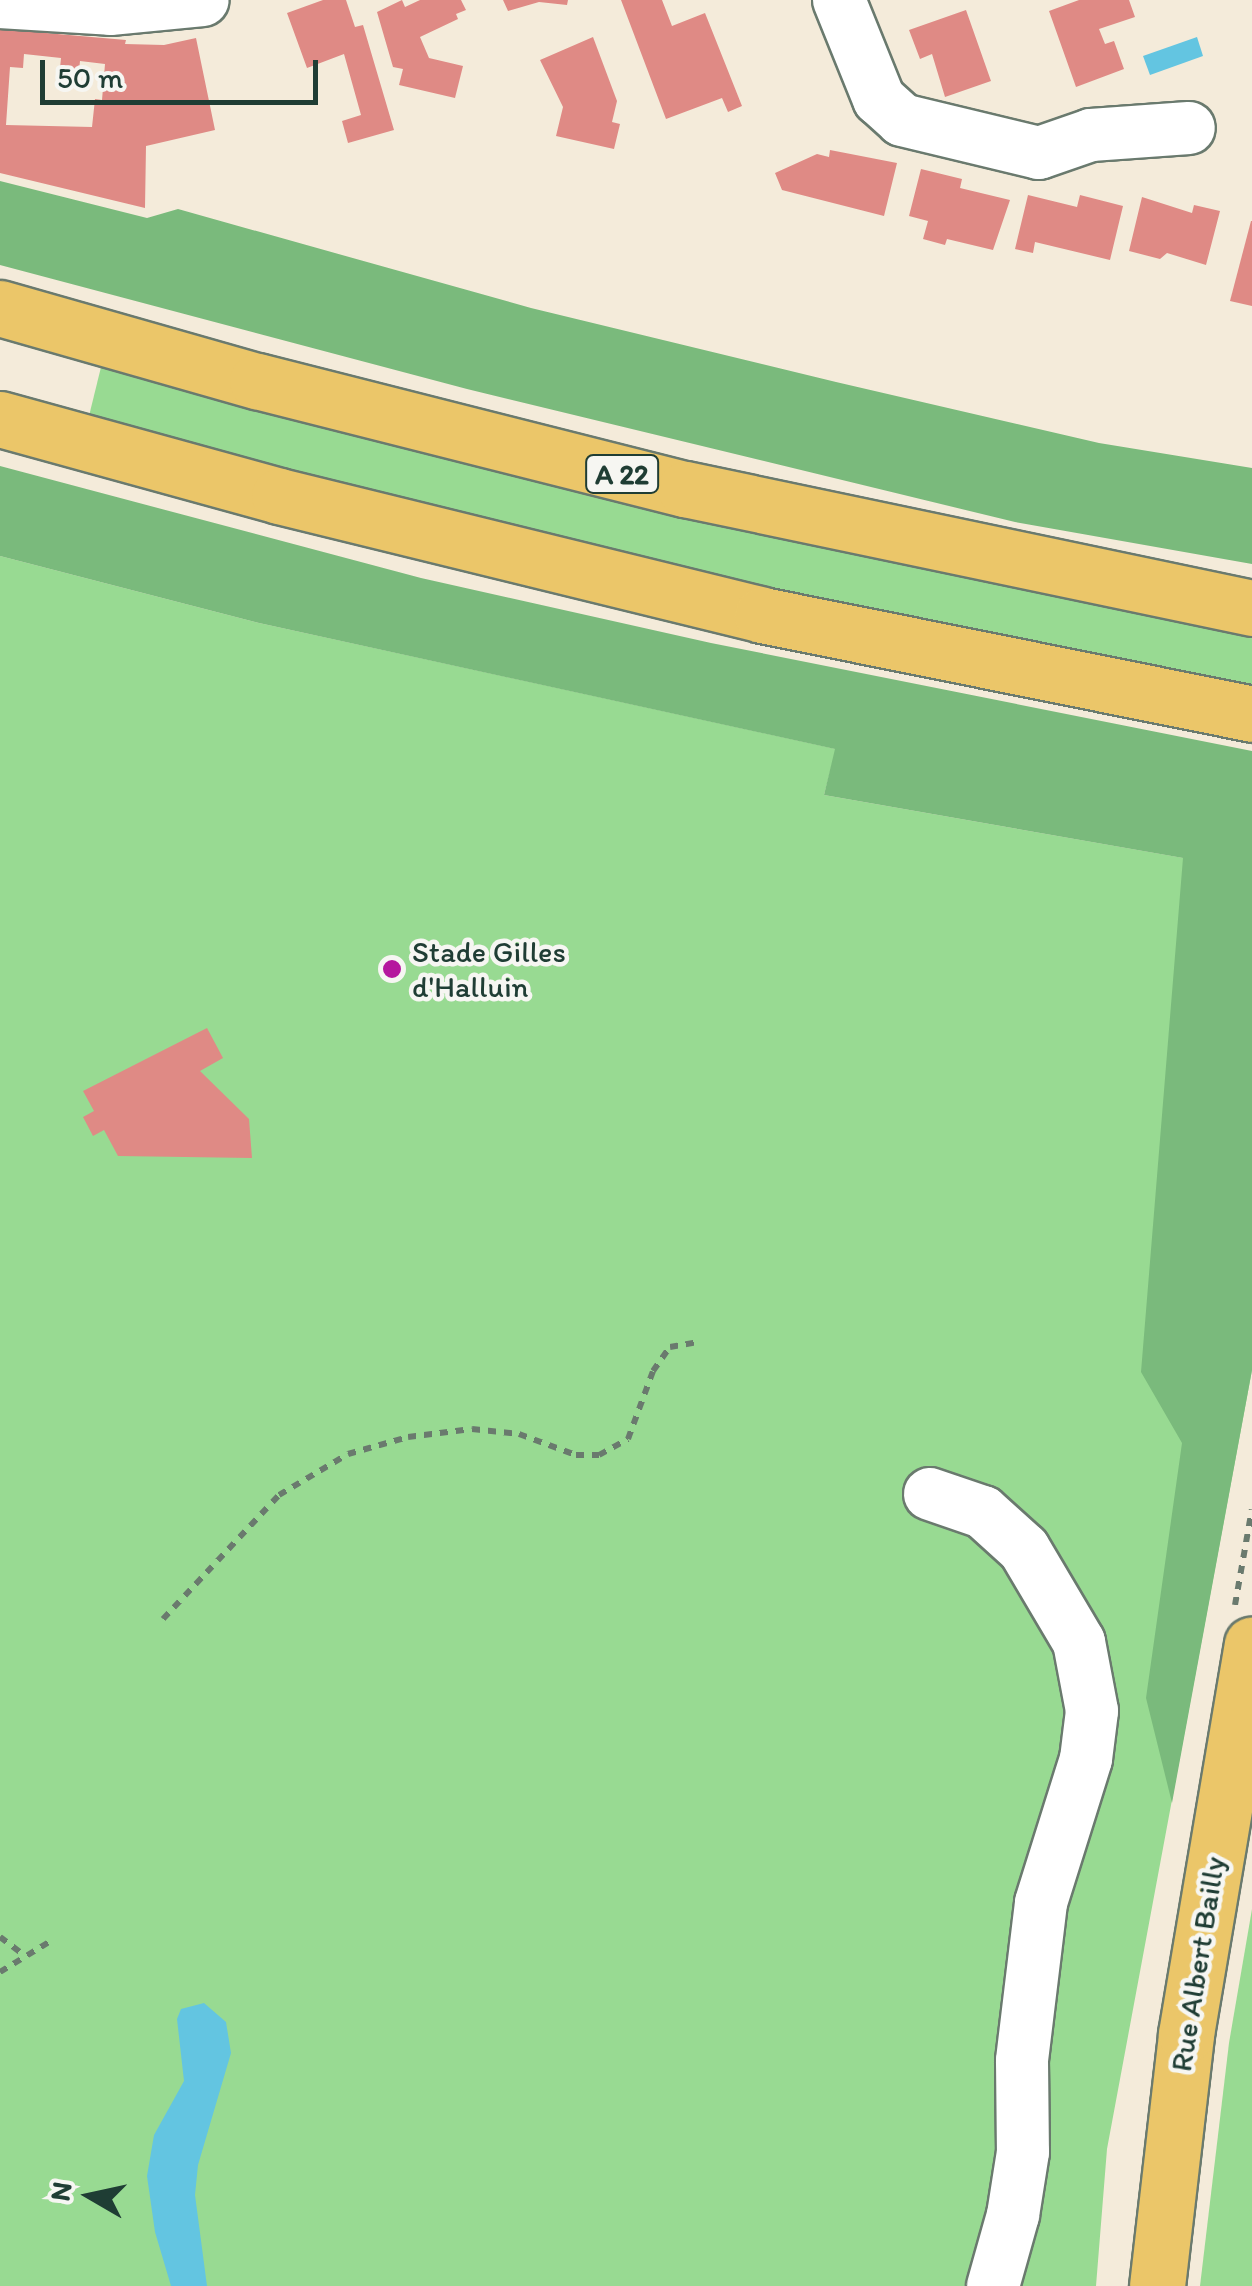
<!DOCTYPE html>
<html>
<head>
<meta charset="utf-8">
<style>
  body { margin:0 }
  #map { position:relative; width:1252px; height:2286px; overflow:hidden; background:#f4ebda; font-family:Itim,sans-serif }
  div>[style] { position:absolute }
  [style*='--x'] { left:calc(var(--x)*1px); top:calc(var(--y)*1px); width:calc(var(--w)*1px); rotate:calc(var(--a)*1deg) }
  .green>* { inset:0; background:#98da92 }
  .forest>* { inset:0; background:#7aba7c }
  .water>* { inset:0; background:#63c5e1 }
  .building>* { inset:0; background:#df8a85 }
  .path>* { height:6px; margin-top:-3px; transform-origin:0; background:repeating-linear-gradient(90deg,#6a7a6e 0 8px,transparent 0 16px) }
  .roads { filter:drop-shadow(2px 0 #6a7a6e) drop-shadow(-2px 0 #6a7a6e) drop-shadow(0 2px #6a7a6e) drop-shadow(0 -2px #6a7a6e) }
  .minor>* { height:52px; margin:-26px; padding:0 26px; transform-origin:26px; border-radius:26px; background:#fff }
  .major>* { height:55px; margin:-27.5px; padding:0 27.5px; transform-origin:27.5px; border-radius:27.5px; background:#ebc669 }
  .highway>* { height:55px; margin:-27.5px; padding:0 27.5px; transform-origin:27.5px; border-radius:27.5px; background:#ebc669 }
  .dots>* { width:28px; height:28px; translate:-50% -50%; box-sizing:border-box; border:5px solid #f6f6f2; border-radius:50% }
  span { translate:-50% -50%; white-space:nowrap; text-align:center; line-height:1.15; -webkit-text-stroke:9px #f6f6f2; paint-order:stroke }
  .shield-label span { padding:2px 8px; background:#f6f6f2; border:2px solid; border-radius:8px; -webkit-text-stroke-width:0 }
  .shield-label { font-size:28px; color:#1f3d34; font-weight:700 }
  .poi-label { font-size:30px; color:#1f3d34 }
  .left { translate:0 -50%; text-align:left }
  .street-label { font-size:30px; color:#1f3d34 }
  .north { position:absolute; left:40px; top:2146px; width:100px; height:100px; -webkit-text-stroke:8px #f6f6f2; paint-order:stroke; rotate:279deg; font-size:28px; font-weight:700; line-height:40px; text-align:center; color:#1f3d34 }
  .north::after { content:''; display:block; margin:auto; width:35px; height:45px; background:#1f3d34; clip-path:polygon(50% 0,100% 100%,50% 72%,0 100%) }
  .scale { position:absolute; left:40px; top:60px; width:278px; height:45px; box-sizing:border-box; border:5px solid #1f3d34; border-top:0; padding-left:12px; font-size:30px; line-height:35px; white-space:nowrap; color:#1f3d34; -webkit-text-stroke:8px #f6f6f2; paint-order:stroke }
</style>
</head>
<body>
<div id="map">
  <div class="green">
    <div style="clip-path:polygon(102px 363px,1252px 631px,1252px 691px,774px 592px,502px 526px,89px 416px)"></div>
    <div style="clip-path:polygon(0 556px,259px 623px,836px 749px,824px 795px,1252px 870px,1252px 1370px,1107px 2149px,1096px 2286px,0 2286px)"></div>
    <div style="clip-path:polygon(1252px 1909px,1252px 2286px,1200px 2286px,1229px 2043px)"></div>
  </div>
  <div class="forest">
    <div style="clip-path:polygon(0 181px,147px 218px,178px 209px,531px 308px,836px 382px,1099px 443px,1252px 468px,1252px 564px,1015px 522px,467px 389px,0 265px)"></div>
    <div style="clip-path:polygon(0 466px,421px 578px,711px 643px,1252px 751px,1252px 1370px,1172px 1803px,1146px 1698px,1182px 1443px,1141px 1372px,1183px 858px,824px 795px,835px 749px,259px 623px,0 556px)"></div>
  </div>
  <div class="water">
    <div style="clip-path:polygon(1197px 37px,1203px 56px,1150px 75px,1143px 56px)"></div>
    <div style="clip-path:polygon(204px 2003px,226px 2022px,231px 2053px,198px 2165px,195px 2195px,207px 2286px,171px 2286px,155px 2232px,147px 2176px,154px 2135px,184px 2081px,177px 2019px,181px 2009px)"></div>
  </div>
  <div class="building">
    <div style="clip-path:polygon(323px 0,346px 0,355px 27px,363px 25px,394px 130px,348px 143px,342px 121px,361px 115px,344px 54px,307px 68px,287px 13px)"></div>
    <div style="clip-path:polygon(402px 0,405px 7px,420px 0,461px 0,466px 10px,456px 14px,458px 19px,420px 37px,429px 58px,463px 66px,455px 98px,399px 85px,403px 69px,393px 67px,377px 12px)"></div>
    <div style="clip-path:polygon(503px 0,568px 0,567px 5px,539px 2px,508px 11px)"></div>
    <div style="clip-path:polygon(621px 0,662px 0,672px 26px,705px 13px,742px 106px,728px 112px,722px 98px,666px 119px)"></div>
    <div style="clip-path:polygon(1079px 0,1129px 0,1135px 17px,1099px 29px,1105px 44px,1114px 41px,1124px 69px,1076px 87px,1049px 11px)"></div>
    <div style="clip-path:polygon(966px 10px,991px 81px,945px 97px,932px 54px,920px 59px,909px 30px)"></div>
    <div style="clip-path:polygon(evenodd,0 29px,126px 40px,125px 44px,164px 45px,196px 38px,215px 130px,146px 146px,145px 208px,0 173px,0 29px,24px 54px,61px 58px,59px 78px,78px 80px,80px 61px,105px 64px,102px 100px,95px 99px,92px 127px,6px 125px,10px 67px,23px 68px,24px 54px)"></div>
    <div style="clip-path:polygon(593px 37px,617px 101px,612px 122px,620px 124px,614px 149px,556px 136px,563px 107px,540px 60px)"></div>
    <div style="clip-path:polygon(830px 150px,897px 163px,884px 216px,782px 190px,775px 173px,817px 154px,829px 157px)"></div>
    <div style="clip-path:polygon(921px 169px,962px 179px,960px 188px,1010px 200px,993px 250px,947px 239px,945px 245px,923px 239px,928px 221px,909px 216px)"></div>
    <div style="clip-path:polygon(1028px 195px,1077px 207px,1080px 195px,1123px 206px,1110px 260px,1035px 242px,1033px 253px,1015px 249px)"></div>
    <div style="clip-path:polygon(1142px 197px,1192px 213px,1194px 205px,1220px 211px,1206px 265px,1167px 253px,1160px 259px,1129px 251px)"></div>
    <div style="clip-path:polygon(1251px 221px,1252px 221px,1252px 306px,1230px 301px)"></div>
    <div style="clip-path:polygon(207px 1028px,223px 1058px,200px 1071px,249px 1119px,252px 1158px,118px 1156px,104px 1130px,93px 1136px,83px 1117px,94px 1111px,83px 1091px)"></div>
  </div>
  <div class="path">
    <div style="--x:1235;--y:1605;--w:97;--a:-80"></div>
    <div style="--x:163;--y:1619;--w:170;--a:-46.9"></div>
    <div style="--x:279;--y:1495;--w:80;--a:-30.7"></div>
    <div style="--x:348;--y:1454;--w:62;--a:-15.8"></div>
    <div style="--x:408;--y:1437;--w:64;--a:-7.1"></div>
    <div style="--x:472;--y:1429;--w:47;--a:6.1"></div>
    <div style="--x:519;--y:1434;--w:61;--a:20.2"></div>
    <div style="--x:576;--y:1455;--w:23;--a:0"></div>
    <div style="--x:599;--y:1455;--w:33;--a:-29"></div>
    <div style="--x:628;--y:1439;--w:72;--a:-69.8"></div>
    <div style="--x:653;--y:1371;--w:29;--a:-55"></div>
    <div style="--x:670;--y:1347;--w:28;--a:-10"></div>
    <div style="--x:0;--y:1937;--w:31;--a:37"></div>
    <div style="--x:0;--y:1972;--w:57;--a:-31.5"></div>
  </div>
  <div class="roads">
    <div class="minor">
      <div style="--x:839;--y:0;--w:107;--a:68"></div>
      <div style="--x:879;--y:99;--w:31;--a:42"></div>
      <div style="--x:902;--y:120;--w:141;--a:13.5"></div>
      <div style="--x:1039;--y:153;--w:55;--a:-19.1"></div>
      <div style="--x:1091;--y:135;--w:98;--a:-4.1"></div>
      <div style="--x:0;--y:2;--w:110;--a:3.6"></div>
      <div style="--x:110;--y:9;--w:93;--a:-5.5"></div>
      <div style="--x:930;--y:1494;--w:56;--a:18.8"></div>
      <div style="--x:983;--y:1512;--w:55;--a:42.1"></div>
      <div style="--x:1024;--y:1549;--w:108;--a:59.4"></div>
      <div style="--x:1079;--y:1642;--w:70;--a:79.3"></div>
      <div style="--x:1092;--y:1711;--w:48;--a:97.1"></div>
      <div style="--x:1086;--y:1759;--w:151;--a:107.4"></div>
      <div style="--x:1041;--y:1903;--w:159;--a:96.9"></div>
      <div style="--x:1022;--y:2061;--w:91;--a:89.4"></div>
      <div style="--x:1023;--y:2152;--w:64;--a:99"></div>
      <div style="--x:1013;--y:2215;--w:74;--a:105.7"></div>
    </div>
    <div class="major">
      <div style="--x:1157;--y:2286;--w:254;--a:-83.4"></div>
      <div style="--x:1186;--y:2034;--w:395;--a:-80.4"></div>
    </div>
    <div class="highway">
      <div style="--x:0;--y:308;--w:267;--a:15.9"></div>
      <div style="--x:257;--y:381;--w:441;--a:14.2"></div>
      <div style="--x:685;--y:489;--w:579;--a:11.85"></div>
      <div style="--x:0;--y:419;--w:289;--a:15.4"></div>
      <div style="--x:279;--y:496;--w:497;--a:13.8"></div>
      <div style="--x:762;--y:615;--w:500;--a:11.4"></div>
    </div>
  </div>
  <div class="dots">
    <div style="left:392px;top:969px;background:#b5179e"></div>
  </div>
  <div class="shield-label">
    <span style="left:622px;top:474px">A 22</span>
  </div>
  <div class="poi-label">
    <span class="left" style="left:412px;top:969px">Stade Gilles<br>d'Halluin</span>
  </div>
  <div class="street-label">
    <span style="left:1198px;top:1964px;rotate:-81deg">Rue Albert Bailly</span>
  </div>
  <div class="north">N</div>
  <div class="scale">50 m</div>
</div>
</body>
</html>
